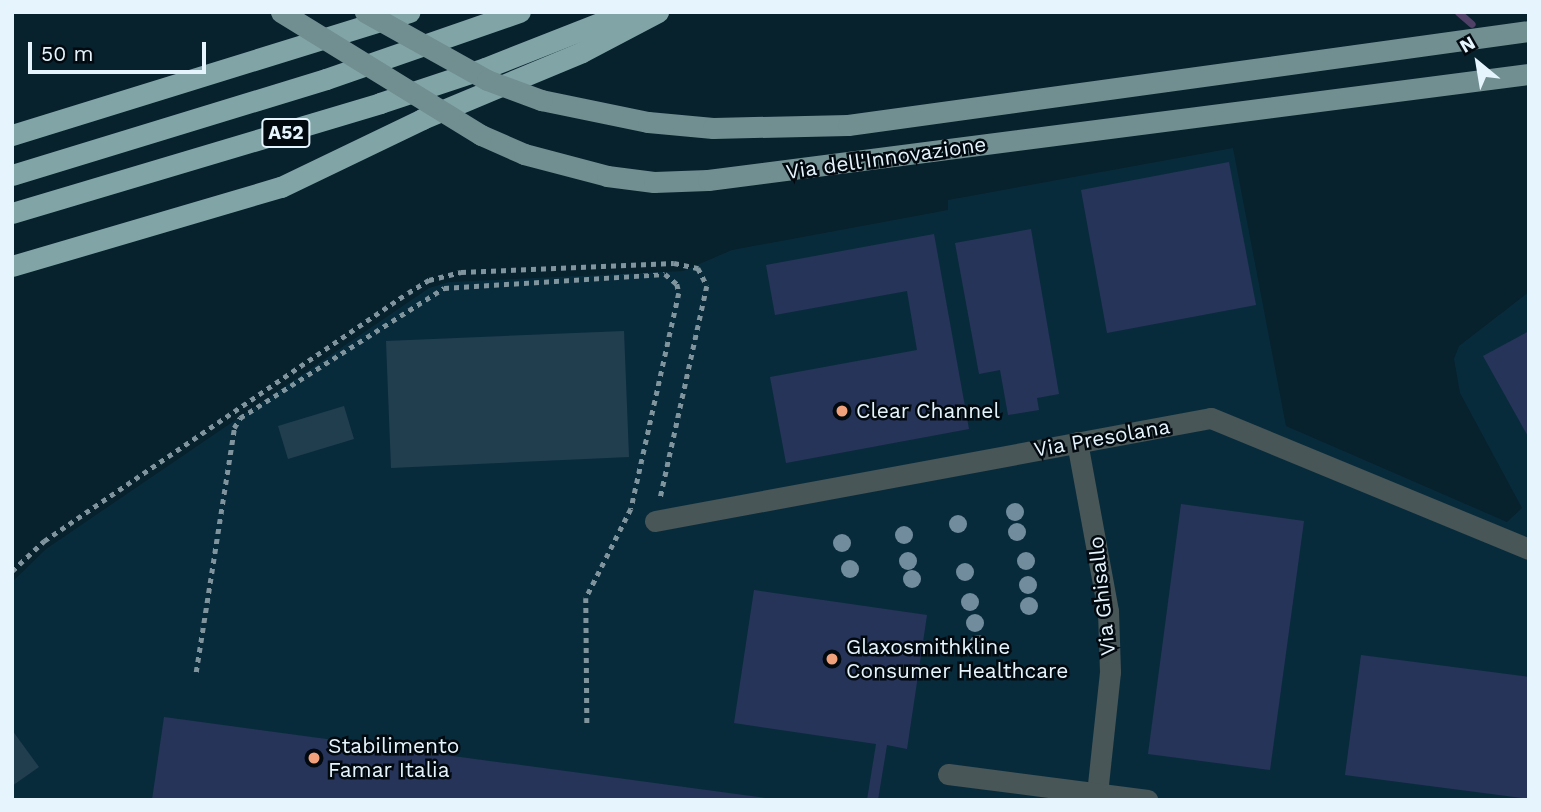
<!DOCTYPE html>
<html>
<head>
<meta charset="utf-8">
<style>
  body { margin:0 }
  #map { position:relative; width:1541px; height:812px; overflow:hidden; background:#07212d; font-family:"Work Sans",sans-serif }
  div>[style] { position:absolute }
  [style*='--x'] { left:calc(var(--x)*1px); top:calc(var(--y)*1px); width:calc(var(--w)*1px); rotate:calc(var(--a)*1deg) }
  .built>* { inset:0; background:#082b3c }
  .green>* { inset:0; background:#213e4f }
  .stream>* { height:7px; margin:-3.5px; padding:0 3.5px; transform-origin:3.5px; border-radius:3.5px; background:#504068 }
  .building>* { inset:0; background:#27345a }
  .path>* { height:4.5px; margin-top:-2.25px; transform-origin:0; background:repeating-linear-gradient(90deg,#80949e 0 5px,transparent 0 10px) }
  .minor>* { height:21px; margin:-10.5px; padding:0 10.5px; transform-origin:10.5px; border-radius:10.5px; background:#485657 }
  .major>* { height:21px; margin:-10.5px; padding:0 10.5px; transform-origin:10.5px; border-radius:10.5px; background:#718e90 }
  .highway>* { height:21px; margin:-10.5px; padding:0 10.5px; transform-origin:10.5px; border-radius:10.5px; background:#81a5a7 }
  .major-bridge>* { height:21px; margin:-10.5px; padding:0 10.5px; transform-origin:10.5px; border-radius:10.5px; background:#718e90 }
  .trees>* { width:18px; height:18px; margin:-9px; border-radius:50%; background:#718c9c }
  .dots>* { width:19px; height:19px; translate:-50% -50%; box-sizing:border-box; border:4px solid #02090f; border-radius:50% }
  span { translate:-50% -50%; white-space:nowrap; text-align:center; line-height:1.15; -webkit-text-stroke:5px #02090f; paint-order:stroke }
  .shield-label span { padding:2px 5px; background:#02090f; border:2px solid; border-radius:5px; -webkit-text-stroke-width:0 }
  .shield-label { font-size:19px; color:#e5f4fd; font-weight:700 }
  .street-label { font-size:21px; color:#e5f4fd }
  .poi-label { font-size:21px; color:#e5f4fd }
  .left { translate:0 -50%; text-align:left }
  .frame { position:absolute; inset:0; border:14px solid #e5f4fd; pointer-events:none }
  .north { position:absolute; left:1443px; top:28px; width:70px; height:70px; -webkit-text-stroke:5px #02090f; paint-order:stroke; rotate:330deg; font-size:19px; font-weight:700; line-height:28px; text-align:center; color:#e5f4fd }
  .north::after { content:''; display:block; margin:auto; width:24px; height:32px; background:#e5f4fd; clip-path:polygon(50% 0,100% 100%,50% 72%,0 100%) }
  .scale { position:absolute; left:28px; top:42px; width:178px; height:32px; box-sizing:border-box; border:4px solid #e5f4fd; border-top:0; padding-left:9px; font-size:21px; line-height:24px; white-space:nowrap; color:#e5f4fd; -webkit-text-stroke:5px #02090f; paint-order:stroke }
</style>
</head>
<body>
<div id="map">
  <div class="built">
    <div style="clip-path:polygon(1233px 148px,1286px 426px,1507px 522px,1522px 508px,1460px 393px,1454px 359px,1459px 346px,1529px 292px,1529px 800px,12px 800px,12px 582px,46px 549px,429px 288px,449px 282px,683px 271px,732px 250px,948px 210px,948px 200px)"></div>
  </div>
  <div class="green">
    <div style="clip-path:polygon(624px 331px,629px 457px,391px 468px,386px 341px)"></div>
    <div style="clip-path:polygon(344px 406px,354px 439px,288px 459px,278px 426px)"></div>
    <div style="clip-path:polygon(12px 730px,39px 767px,12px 786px)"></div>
  </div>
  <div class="stream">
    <div style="--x:1458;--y:12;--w:18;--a:41"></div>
  </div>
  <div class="building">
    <div style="clip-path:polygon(1229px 162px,1256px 305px,1107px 333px,1081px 190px)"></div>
    <div style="clip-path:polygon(1031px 229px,1059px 394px,1037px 398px,1039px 410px,1008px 415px,1000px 370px,979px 374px,955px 243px)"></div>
    <div style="clip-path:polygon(934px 234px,969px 429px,786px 463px,770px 377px,917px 350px,907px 291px,775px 315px,766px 265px)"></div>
    <div style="clip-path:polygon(1529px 331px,1529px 438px,1483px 356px)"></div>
    <div style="clip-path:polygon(1181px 504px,1304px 521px,1270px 770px,1148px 754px)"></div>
    <div style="clip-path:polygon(754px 590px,927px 615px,907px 749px,887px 745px,878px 800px,867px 800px,876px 744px,734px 723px)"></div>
    <div style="clip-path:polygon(1361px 655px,1529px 677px,1529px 799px,1345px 775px)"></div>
    <div style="clip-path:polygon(164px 717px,765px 798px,765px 800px,152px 800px)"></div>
  </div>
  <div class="path">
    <div style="--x:12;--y:571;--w:44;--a:-43.2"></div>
    <div style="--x:44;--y:541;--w:440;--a:-34.3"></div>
    <div style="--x:408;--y:293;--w:25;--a:-32"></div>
    <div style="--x:429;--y:280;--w:33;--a:-14"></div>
    <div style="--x:461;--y:272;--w:213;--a:-2.4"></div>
    <div style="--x:674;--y:263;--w:25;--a:12"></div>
    <div style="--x:698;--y:268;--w:20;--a:63"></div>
    <div style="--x:707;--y:286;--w:218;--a:102.4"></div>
    <div style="--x:196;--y:672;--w:247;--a:-81.1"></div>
    <div style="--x:234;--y:428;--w:12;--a:-59"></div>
    <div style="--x:240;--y:418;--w:242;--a:-32.5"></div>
    <div style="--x:444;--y:288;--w:221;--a:-3.6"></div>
    <div style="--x:665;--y:274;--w:16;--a:40"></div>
    <div style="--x:677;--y:284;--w:9;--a:77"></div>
    <div style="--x:679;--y:293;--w:221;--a:102.5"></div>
    <div style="--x:631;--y:509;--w:100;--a:116.8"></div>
    <div style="--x:586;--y:598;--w:127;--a:89.5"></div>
  </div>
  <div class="minor">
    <div style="--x:1077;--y:442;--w:172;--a:79.6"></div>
    <div style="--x:1108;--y:611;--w:61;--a:88.1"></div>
    <div style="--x:1110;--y:672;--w:122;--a:96.1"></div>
    <div style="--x:655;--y:521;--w:565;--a:-10.5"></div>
    <div style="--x:1211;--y:418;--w:344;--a:22.4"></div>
    <div style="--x:948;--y:774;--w:201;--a:7.4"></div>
  </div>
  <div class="major">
    <div style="--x:541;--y:100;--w:109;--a:11.6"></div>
    <div style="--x:648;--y:122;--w:65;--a:5.3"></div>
    <div style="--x:713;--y:128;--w:135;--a:-1.3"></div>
    <div style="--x:848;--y:125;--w:687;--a:-7.86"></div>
    <div style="--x:481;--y:135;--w:47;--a:23.8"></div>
    <div style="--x:524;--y:154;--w:86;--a:14.8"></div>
    <div style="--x:607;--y:176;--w:47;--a:7.3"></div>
    <div style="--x:654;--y:182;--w:54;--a:-2.1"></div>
    <div style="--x:708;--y:180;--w:828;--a:-7.36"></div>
  </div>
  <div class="highway">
    <div style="--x:12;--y:135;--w:416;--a:-17.2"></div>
    <div style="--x:12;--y:175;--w:328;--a:-17"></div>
    <div style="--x:326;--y:79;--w:205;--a:-19.1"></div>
    <div style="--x:12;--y:213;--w:384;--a:-16.6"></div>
    <div style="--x:380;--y:103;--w:111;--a:-18.4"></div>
    <div style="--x:485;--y:68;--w:153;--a:-21.5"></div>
    <div style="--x:12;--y:266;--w:280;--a:-16.4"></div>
    <div style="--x:281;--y:187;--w:157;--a:-25.7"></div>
    <div style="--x:422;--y:119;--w:173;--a:-22.7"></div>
    <div style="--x:582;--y:52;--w:86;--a:-27.8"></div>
  </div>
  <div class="major-bridge">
    <div style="--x:281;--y:12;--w:235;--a:31.6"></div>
    <div style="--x:365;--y:12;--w:140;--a:29.1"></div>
    <div style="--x:487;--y:80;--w:58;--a:20.3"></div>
  </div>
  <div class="trees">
    <div style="left:1015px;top:512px"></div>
    <div style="left:958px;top:524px"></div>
    <div style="left:1017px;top:532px"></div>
    <div style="left:904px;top:535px"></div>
    <div style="left:842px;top:543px"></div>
    <div style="left:908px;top:561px"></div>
    <div style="left:1026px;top:561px"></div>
    <div style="left:850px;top:569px"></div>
    <div style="left:965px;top:572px"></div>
    <div style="left:912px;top:579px"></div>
    <div style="left:1028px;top:585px"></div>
    <div style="left:970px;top:602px"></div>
    <div style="left:1029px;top:606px"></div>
    <div style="left:975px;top:623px"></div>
    <div style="left:978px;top:644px"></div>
  </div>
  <div class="dots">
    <div style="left:842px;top:411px;background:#f1a17c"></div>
    <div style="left:832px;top:659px;background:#f1a17c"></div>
    <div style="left:314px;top:758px;background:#f1a17c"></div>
  </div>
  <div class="shield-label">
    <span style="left:286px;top:133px">A52</span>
  </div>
  <div class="street-label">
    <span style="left:886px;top:158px;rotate:-8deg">Via dell'Innovazione</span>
    <span style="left:1102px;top:438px;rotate:-10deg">Via Presolana</span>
    <span style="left:1102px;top:596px;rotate:-96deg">Via Ghisallo</span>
  </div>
  <div class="poi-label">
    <span class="left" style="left:856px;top:411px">Clear Channel</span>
    <span class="left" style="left:846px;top:659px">Glaxosmithkline<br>Consumer Healthcare</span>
    <span class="left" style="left:328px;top:758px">Stabilimento<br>Famar Italia</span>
  </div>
  <div class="frame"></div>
  <div class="north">N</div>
  <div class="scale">50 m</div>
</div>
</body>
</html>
